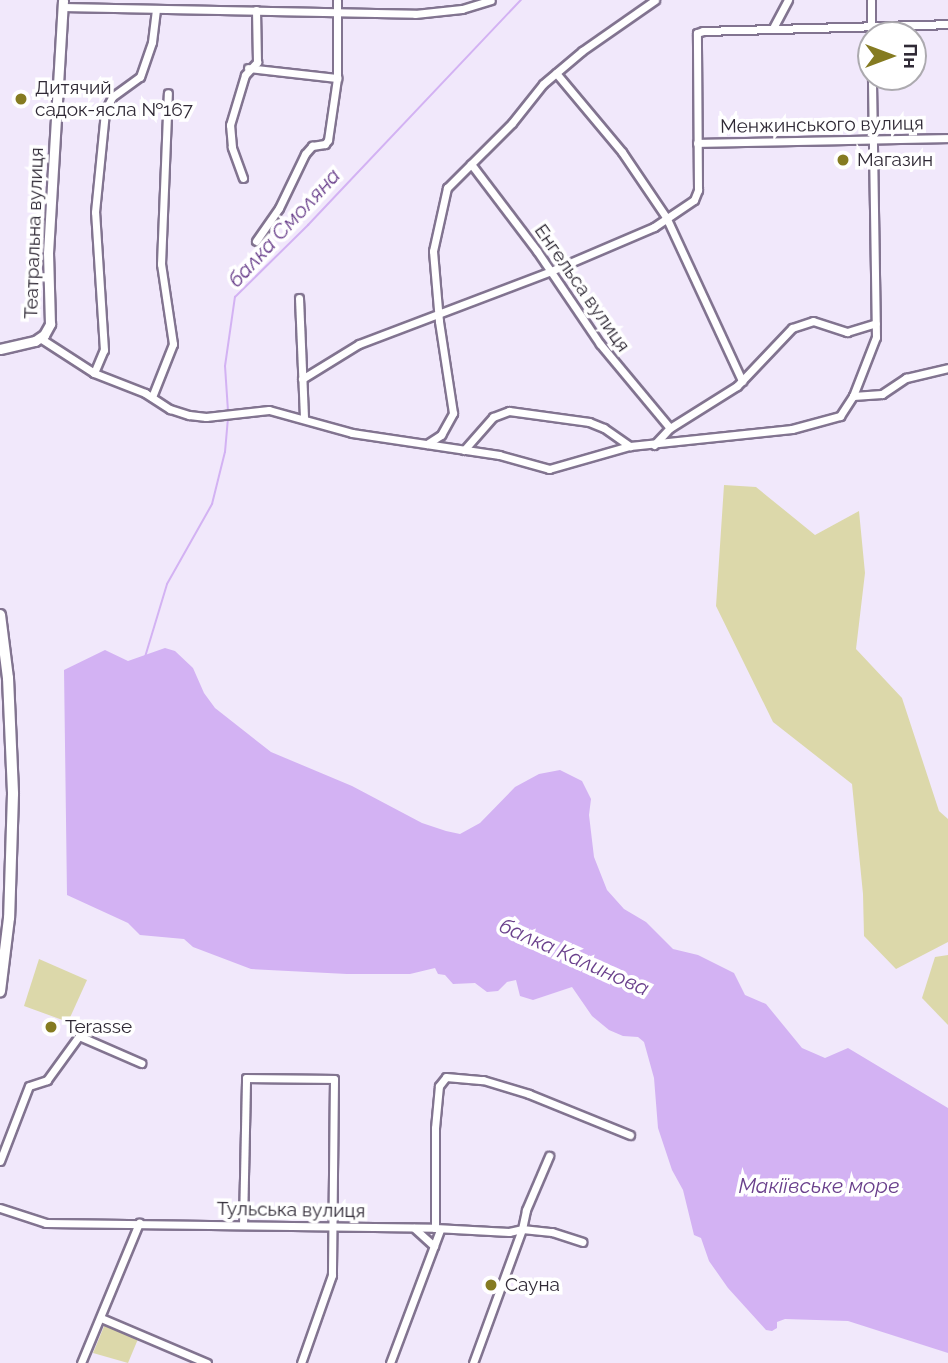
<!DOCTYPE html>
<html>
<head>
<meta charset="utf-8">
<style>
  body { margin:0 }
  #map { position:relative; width:948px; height:1363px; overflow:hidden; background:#f1e8fb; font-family:Raleway,sans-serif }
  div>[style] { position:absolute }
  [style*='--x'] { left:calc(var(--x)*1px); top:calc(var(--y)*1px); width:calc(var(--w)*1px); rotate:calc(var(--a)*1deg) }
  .green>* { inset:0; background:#dcd8aa }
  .water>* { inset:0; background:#d3b2f3 }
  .stream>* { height:2px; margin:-1px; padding:0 1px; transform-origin:1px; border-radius:1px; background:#d3b2f3 }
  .roads { filter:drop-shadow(2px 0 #827490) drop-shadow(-2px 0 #827490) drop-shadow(0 2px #827490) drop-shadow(0 -2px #827490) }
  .minor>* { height:7px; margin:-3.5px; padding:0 3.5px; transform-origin:3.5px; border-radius:3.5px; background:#fff }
  .tertiary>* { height:9px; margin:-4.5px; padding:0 4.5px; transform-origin:4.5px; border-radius:4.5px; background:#fff }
  .primary>* { height:10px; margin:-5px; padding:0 5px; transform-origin:5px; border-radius:5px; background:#fff }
  .dots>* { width:19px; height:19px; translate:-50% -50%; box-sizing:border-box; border:4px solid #fff; border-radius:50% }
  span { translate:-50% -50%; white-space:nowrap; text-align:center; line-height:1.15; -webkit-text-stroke:7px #fff; paint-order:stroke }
  .poi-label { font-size:19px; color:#302a36 }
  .left { translate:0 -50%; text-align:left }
  .street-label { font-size:19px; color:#302a36 }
  .water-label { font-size:21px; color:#6a408c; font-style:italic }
  .north { position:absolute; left:857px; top:21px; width:70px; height:70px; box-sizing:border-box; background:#fff; border:2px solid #acaaaf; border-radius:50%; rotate:90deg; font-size:19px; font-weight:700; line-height:28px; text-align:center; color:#302a36 }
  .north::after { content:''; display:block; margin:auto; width:24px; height:32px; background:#857b21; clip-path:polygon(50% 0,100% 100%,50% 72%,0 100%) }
</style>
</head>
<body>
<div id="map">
  <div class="green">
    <div style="clip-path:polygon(724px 485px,756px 487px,815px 535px,859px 511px,865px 573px,856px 649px,902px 698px,939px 811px,948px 819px,948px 942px,896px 969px,864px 936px,863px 894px,852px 784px,773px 722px,716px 606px)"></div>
    <div style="clip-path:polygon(948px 955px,948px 1025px,922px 998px,935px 957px)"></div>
    <div style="clip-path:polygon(39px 959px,87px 980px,68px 1022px,24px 1006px)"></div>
    <div style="clip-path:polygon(105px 1324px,138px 1339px,128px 1363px,93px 1353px)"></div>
  </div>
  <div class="water">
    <div style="clip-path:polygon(165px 648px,175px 651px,193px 668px,204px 693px,215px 708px,271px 752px,352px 786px,422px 823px,446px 831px,460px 834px,480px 823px,515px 787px,539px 774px,560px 770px,582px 781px,591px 799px,589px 815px,594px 857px,607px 890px,624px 909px,646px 922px,673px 949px,698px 955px,734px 973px,745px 995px,766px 1004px,802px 1048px,825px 1058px,848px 1048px,948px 1108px,948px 1353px,848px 1321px,785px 1319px,777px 1322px,777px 1328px,772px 1331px,766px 1330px,728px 1288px,709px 1261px,701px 1238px,694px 1235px,683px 1190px,672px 1170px,658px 1128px,654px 1078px,644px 1042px,638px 1037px,623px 1036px,609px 1030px,592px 1016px,572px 987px,533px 1000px,520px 996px,516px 980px,507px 982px,498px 991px,487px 992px,475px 983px,453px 984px,445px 975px,438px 974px,435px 968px,410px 974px,347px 974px,251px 969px,193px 947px,184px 939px,140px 935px,128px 923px,67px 895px,64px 670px,105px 650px,128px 661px)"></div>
  </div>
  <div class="stream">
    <div style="--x:228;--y:411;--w:45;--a:-93.8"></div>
    <div style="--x:225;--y:366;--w:70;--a:-81.8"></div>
    <div style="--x:235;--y:297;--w:103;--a:-44.6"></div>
    <div style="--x:308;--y:225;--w:310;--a:-46.6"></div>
    <div style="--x:145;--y:657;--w:76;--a:-73.2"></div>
    <div style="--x:167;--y:584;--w:92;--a:-60.6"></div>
    <div style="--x:212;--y:504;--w:54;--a:-76"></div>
    <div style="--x:225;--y:452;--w:35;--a:-85"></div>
  </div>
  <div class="roads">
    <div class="minor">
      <div style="--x:871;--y:0;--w:35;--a:90"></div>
      <div style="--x:62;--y:7;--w:353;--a:1.1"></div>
      <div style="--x:415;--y:14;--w:47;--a:-6.1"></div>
      <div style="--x:462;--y:9;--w:30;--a:-17"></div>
      <div style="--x:773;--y:28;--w:32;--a:-62"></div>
      <div style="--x:248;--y:68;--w:90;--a:6.4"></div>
      <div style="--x:556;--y:73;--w:103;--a:50.1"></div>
      <div style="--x:622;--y:152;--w:78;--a:55.9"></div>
      <div style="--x:666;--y:217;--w:181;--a:65.1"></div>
      <div style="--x:697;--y:143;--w:251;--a:-1.1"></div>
      <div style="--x:471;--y:164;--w:109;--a:52.8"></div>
      <div style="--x:537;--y:251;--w:112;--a:55.9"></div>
      <div style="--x:600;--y:344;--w:109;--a:50.2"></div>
      <div style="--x:243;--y:178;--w:33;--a:-110"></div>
      <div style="--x:232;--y:147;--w:22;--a:-95"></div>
      <div style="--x:230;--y:125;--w:52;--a:-73.3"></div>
      <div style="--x:245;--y:75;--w:18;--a:-47"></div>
      <div style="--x:257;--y:62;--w:52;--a:-91.1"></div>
      <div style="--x:256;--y:241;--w:40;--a:-55.1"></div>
      <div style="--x:279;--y:208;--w:60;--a:-64.3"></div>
      <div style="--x:305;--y:154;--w:11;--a:-49"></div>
      <div style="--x:312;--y:146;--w:13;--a:-9"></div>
      <div style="--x:325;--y:144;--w:5;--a:-53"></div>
      <div style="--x:328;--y:140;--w:63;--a:-81.7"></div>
      <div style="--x:337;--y:78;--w:78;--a:-90"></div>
      <div style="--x:299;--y:298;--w:121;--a:87.6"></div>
      <div style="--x:40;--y:338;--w:64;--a:32.9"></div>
      <div style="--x:94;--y:373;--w:55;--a:21.4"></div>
      <div style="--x:145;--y:393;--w:30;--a:33"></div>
      <div style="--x:170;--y:409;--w:20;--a:18"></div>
      <div style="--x:189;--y:415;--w:17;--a:7"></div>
      <div style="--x:206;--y:417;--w:63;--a:-6.3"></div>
      <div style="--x:269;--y:410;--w:86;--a:15.5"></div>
      <div style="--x:352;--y:433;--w:149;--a:8.5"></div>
      <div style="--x:499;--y:455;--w:52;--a:15.6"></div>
      <div style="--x:549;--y:469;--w:84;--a:-15.9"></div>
      <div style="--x:630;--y:446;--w:163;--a:-6"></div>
      <div style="--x:792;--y:429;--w:50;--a:-15.2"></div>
      <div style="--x:840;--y:416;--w:24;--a:-57"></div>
      <div style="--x:853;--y:396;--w:63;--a:-68.7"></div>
      <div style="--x:876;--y:337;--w:260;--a:-90.9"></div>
      <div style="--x:94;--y:373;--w:25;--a:-67"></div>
      <div style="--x:104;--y:350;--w:138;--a:-93.7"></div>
      <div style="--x:95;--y:212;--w:101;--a:-84.3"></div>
      <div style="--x:105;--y:111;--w:16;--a:-63"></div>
      <div style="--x:112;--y:97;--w:34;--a:-36"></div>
      <div style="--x:140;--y:77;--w:37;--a:-71"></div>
      <div style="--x:152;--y:42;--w:32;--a:-83"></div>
      <div style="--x:302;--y:379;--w:67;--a:-31.6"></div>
      <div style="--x:359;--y:344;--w:205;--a:-20.8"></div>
      <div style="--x:551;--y:271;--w:112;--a:-23.1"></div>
      <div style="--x:654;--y:227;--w:48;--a:-34"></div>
      <div style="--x:694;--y:200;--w:11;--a:-68"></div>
      <div style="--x:698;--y:190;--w:157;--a:-90.4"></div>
      <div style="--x:697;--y:33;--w:6;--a:-18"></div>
      <div style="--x:703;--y:31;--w:245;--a:-1.6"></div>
      <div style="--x:853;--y:396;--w:29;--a:-4"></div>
      <div style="--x:882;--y:394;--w:29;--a:-34"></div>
      <div style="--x:906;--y:378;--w:43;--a:-13.4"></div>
      <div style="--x:152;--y:397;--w:57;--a:-68.4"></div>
      <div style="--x:173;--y:344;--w:81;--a:-98.5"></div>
      <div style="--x:161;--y:264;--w:171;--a:-87.7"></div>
      <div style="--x:427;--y:444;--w:17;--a:-33"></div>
      <div style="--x:441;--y:435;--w:25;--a:-61"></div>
      <div style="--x:453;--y:413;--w:93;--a:-98.7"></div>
      <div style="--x:439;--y:321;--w:70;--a:-94.9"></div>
      <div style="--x:433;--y:251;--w:65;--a:-77.5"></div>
      <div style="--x:447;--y:188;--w:92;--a:-45"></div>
      <div style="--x:512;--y:123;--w:50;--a:-51.5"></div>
      <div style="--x:543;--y:84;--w:51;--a:-40.2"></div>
      <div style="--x:582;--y:51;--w:89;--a:-34.9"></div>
      <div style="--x:654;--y:445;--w:23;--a:-47"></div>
      <div style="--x:670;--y:428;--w:79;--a:-32.1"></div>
      <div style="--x:737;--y:386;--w:80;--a:-46.5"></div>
      <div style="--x:792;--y:328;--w:22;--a:-18"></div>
      <div style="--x:813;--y:321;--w:36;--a:18"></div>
      <div style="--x:847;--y:332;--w:30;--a:-17"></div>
      <div style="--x:464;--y:450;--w:44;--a:-48.7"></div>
      <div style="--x:493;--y:417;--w:17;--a:-21"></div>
      <div style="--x:509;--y:411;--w:81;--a:7.8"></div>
      <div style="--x:589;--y:422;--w:16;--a:22"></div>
      <div style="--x:604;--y:428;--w:32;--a:35"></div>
      <div style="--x:0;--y:1161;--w:80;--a:-68.9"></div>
      <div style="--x:29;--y:1086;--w:19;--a:-18"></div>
      <div style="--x:47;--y:1080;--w:54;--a:-54"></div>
      <div style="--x:79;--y:1036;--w:68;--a:23.5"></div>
      <div style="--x:0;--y:1208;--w:48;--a:18.1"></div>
      <div style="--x:46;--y:1223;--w:389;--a:0.7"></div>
      <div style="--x:435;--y:1228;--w:74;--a:3.1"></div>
      <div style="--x:509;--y:1232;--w:13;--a:-13"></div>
      <div style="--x:522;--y:1229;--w:30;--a:6"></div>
      <div style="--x:552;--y:1232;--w:32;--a:18"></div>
      <div style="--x:243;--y:1225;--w:147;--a:-88.8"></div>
      <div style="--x:246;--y:1078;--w:88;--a:0.7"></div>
      <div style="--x:334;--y:1079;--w:196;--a:90.6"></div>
      <div style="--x:332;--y:1275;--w:93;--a:109.4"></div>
      <div style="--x:414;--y:1228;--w:27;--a:42"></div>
      <div style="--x:435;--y:1228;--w:100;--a:-90"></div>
      <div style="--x:435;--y:1128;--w:42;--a:-84.6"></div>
      <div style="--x:439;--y:1086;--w:11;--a:-52"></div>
      <div style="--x:446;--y:1077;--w:37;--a:5"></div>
      <div style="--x:483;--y:1080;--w:48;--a:16.9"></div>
      <div style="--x:529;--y:1094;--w:109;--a:22.1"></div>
      <div style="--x:101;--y:1318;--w:115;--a:23"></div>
      <div style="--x:81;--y:1363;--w:152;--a:-67.5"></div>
      <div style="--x:390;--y:1363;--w:142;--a:-69.4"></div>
      <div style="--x:473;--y:1363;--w:143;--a:-69.9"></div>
      <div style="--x:522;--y:1229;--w:19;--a:-78"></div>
      <div style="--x:526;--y:1210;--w:59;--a:-66.9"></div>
    </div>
    <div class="tertiary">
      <div style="--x:0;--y:349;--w:36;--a:-13"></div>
      <div style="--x:35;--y:341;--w:11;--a:-34"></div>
      <div style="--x:44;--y:335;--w:13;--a:-61"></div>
      <div style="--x:50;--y:324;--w:71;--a:-91.6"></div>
      <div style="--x:48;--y:253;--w:253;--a:-86.6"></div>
    </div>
    <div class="primary">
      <div style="--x:0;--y:615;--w:64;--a:82.8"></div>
      <div style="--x:8;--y:678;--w:116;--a:87.5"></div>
      <div style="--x:13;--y:794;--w:124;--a:91.8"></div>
      <div style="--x:9;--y:918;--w:74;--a:97"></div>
    </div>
  </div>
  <div class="dots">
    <div style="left:21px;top:99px;background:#857b21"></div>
    <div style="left:843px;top:160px;background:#857b21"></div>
    <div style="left:51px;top:1027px;background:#857b21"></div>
    <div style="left:491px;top:1285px;background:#857b21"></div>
  </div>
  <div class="poi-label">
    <span class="left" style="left:35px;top:99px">Дитячий<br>садок-ясла №167</span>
    <span class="left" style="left:857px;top:160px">Магазин</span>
    <span class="left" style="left:65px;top:1027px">Terasse</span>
    <span class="left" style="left:505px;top:1285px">Сауна</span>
  </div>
  <div class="street-label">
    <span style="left:822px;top:125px;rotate:-1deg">Менжинського вулиця</span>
    <span style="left:34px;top:233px;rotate:-88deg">Театральна вулиця</span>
    <span style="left:582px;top:288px;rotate:55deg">Енгельса вулиця</span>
    <span style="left:291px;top:1210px;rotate:1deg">Тульська вулиця</span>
  </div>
  <div class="water-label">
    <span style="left:284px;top:228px;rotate:-47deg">балка Смоляна</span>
    <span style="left:574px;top:957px;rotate:24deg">балка Калинова</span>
    <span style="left:819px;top:1186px">Макіївське море</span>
  </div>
  <div class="north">Пн</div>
</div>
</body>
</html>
